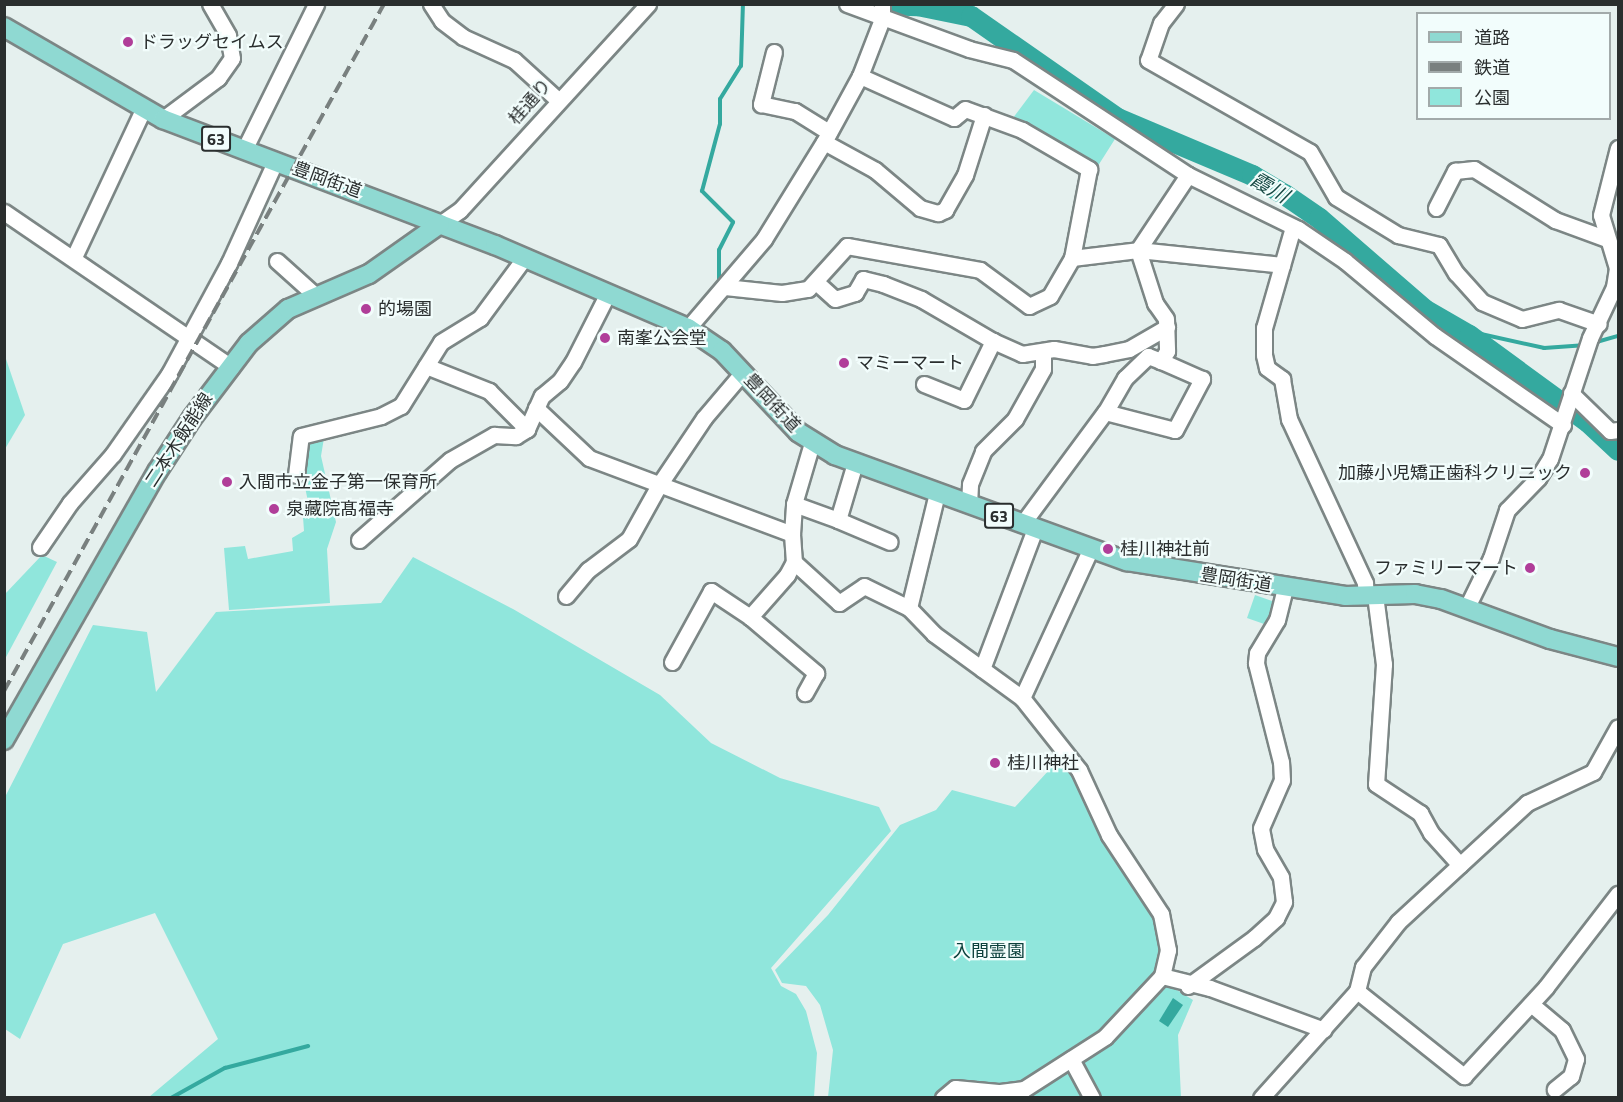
<!DOCTYPE html>
<html>
<head>
<meta charset="utf-8">
<style>
  body { margin:0 }
  #map { position:relative; width:1623px; height:1102px; overflow:hidden; background:#e5f0ee; font-family:"Titillium Web","Noto Sans JP",sans-serif }
  div>[style] { position:absolute }
  [style*='--x'] { left:calc(var(--x)*1px); top:calc(var(--y)*1px); width:calc(var(--w)*1px); rotate:calc(var(--a)*1deg) }
  .green>* { inset:0; background:#90e6dc }
  .water>* { inset:0; background:#34a99f }
  .stream>* { height:4px; margin:-2px; padding:0 2px; transform-origin:2px; border-radius:2px; background:#34a99f }
  .river>* { height:21px; margin:-10.5px; padding:0 10.5px; transform-origin:10.5px; border-radius:10.5px; background:#34a99f }
  .roads { filter:drop-shadow(2px 0 #7c8685) drop-shadow(-2px 0 #7c8685) drop-shadow(0 2px #7c8685) drop-shadow(0 -2px #7c8685) }
  .minor>* { height:15px; margin:-7.5px; padding:0 7.5px; transform-origin:7.5px; border-radius:7.5px; background:#fff }
  .major>* { height:18px; margin:-9px; padding:0 9px; transform-origin:9px; border-radius:9px; background:#8fd9d2 }
  .rail>* { height:4px; margin-top:-2px; transform-origin:0; background:repeating-linear-gradient(90deg,#79807f 0 12px,transparent 0 18px) }
  .dots>* { width:16px; height:16px; translate:-50% -50%; box-sizing:border-box; border:3px solid #f2fdfc; border-radius:50% }
  span { translate:-50% -50%; white-space:nowrap; text-align:center; line-height:1.15; -webkit-text-stroke:4.5px #f2fdfc; paint-order:stroke }
  .shield-label span { padding:2px 4px; background:#f2fdfc; border:2px solid; border-radius:4px; -webkit-text-stroke-width:0 }
  .shield-label { font-size:16px; color:#2a2e2e; font-weight:700 }
  .poi-label { font-size:18px; color:#2a2e2e }
  .left { translate:0 -50%; text-align:left }
  .right { translate:-100% -50%; text-align:right }
  .street-label { font-size:18px; color:#2a2e2e }
  .park-label { font-size:18px; color:#0c403c }
  .water-label { font-size:20px; color:#174944; font-style:italic }
  .frame { position:absolute; inset:0; border:6px solid #2a2e2e; pointer-events:none }
  .legend { position:absolute; left:1416px; top:12px; width:195px; height:108px; box-sizing:border-box; background:#f2fdfc; border:2px solid #a2aaaa; margin:0; padding:8px 10px; list-style:none; font-size:18px; color:#2a2e2e }
  .legend li { display:flex; align-items:center; gap:12px; height:30px }
  .legend b { width:30px; border:2px solid #a2aaaa }
</style>
</head>
<body>
<div id="map">
  <div class="green">
    <div style="clip-path:polygon(1034px 90px,1115px 139px,1096px 169px,1052px 138px,1013px 118px)"></div>
    <div style="clip-path:polygon(5px 356px,25px 415px,5px 449px)"></div>
    <div style="clip-path:polygon(307px 438px,324px 438px,321px 456px,336px 522px,327px 549px,330px 603px,229px 610px,224px 548px,245px 546px,248px 559px,293px 551px,292px 538px,304px 531px,303px 517px,311px 516px,300px 463px)"></div>
    <div style="clip-path:polygon(42px 555px,57px 562px,5px 659px,5px 594px)"></div>
    <div style="clip-path:polygon(413px 557px,513px 609px,660px 695px,711px 743px,780px 778px,879px 807px,891px 831px,771px 968px,781px 986px,796px 994px,806px 1011px,817px 1053px,814px 1097px,149px 1097px,218px 1039px,155px 913px,63px 944px,20px 1039px,5px 1029px,5px 797px,93px 625px,147px 632px,156px 692px,216px 612px,381px 603px)"></div>
    <div style="clip-path:polygon(1255px 595px,1275px 602px,1267px 625px,1247px 618px)"></div>
    <div style="clip-path:polygon(1062px 756px,1153px 910px,1172px 987px,1193px 1000px,1178px 1035px,1181px 1097px,828px 1097px,833px 1050px,820px 1005px,806px 986px,782px 983px,775px 970px,828px 915px,900px 825px,936px 810px,952px 790px,1015px 807px)"></div>
  </div>
  <div class="water">
    <div style="clip-path:polygon(1173px 998px,1183px 1005px,1168px 1027px,1159px 1021px)"></div>
  </div>
  <div class="stream">
    <div style="--x:719;--y:284;--w:34;--a:-90"></div>
    <div style="--x:719;--y:250;--w:31;--a:-63"></div>
    <div style="--x:733;--y:222;--w:44;--a:-135"></div>
    <div style="--x:702;--y:191;--w:69;--a:-75"></div>
    <div style="--x:720;--y:124;--w:25;--a:-90"></div>
    <div style="--x:720;--y:99;--w:39;--a:-58"></div>
    <div style="--x:741;--y:66;--w:62;--a:-88.2"></div>
    <div style="--x:704;--y:322;--w:38;--a:-50"></div>
    <div style="--x:1469;--y:335;--w:12;--a:-5"></div>
    <div style="--x:1481;--y:334;--w:65;--a:12.5"></div>
    <div style="--x:1544;--y:348;--w:39;--a:-4"></div>
    <div style="--x:1593;--y:343;--w:26;--a:-16"></div>
    <div style="--x:171;--y:1098;--w:62;--a:-29.1"></div>
    <div style="--x:225;--y:1068;--w:86;--a:-14.8"></div>
  </div>
  <div class="river">
    <div style="--x:881;--y:4;--w:36;--a:2"></div>
    <div style="--x:917;--y:5;--w:55;--a:11.5"></div>
    <div style="--x:971;--y:16;--w:178;--a:34.9"></div>
    <div style="--x:1117;--y:118;--w:147;--a:22.9"></div>
    <div style="--x:1252;--y:175;--w:37;--a:31"></div>
    <div style="--x:1284;--y:194;--w:42;--a:34.4"></div>
    <div style="--x:1319;--y:218;--w:139;--a:40.9"></div>
    <div style="--x:1424;--y:309;--w:52;--a:30"></div>
    <div style="--x:1469;--y:335;--w:147;--a:36.2"></div>
    <div style="--x:1588;--y:422;--w:41;--a:43"></div>
  </div>
  <div class="roads">
    <div class="minor">
      <div style="--x:431;--y:4;--w:20;--a:57"></div>
      <div style="--x:442;--y:21;--w:26;--a:37"></div>
      <div style="--x:463;--y:37;--w:56;--a:24.3"></div>
      <div style="--x:514;--y:60;--w:59;--a:42.3"></div>
      <div style="--x:847;--y:4;--w:130;--a:20.2"></div>
      <div style="--x:969;--y:49;--w:45;--a:14"></div>
      <div style="--x:1013;--y:60;--w:209;--a:33.3"></div>
      <div style="--x:1188;--y:175;--w:123;--a:26.1"></div>
      <div style="--x:1298;--y:229;--w:57;--a:34.2"></div>
      <div style="--x:1345;--y:261;--w:117;--a:39.8"></div>
      <div style="--x:1435;--y:336;--w:156;--a:34.8"></div>
      <div style="--x:1176;--y:4;--w:24;--a:128"></div>
      <div style="--x:1161;--y:23;--w:39;--a:109"></div>
      <div style="--x:1148;--y:60;--w:186;--a:29.6"></div>
      <div style="--x:1310;--y:152;--w:52;--a:60"></div>
      <div style="--x:1336;--y:197;--w:73;--a:31.5"></div>
      <div style="--x:1398;--y:235;--w:42;--a:13.7"></div>
      <div style="--x:1439;--y:245;--w:33;--a:59"></div>
      <div style="--x:1456;--y:273;--w:39;--a:48"></div>
      <div style="--x:1482;--y:302;--w:43;--a:23"></div>
      <div style="--x:1522;--y:319;--w:38;--a:-14"></div>
      <div style="--x:1559;--y:310;--w:42;--a:19.3"></div>
      <div style="--x:774;--y:52;--w:54;--a:104"></div>
      <div style="--x:761;--y:104;--w:35;--a:12"></div>
      <div style="--x:795;--y:111;--w:40;--a:32"></div>
      <div style="--x:860;--y:76;--w:103;--a:24.1"></div>
      <div style="--x:954;--y:118;--w:14;--a:-39"></div>
      <div style="--x:965;--y:109;--w:61;--a:20.2"></div>
      <div style="--x:1022;--y:130;--w:78;--a:30.2"></div>
      <div style="--x:1089;--y:169;--w:91;--a:100.8"></div>
      <div style="--x:163;--y:119;--w:69;--a:-36.7"></div>
      <div style="--x:218;--y:78;--w:24;--a:-55"></div>
      <div style="--x:232;--y:58;--w:23;--a:-100"></div>
      <div style="--x:228;--y:35;--w:36;--a:-120"></div>
      <div style="--x:824;--y:142;--w:58;--a:28.8"></div>
      <div style="--x:875;--y:170;--w:59;--a:40.2"></div>
      <div style="--x:920;--y:208;--w:19;--a:16"></div>
      <div style="--x:938;--y:213;--w:8;--a:-23"></div>
      <div style="--x:945;--y:210;--w:40;--a:-60.3"></div>
      <div style="--x:965;--y:175;--w:63;--a:-72.4"></div>
      <div style="--x:244;--y:150;--w:163;--a:-63.7"></div>
      <div style="--x:1188;--y:175;--w:90;--a:123.7"></div>
      <div style="--x:1138;--y:250;--w:145;--a:5.9"></div>
      <div style="--x:1436;--y:208;--w:42;--a:-62.8"></div>
      <div style="--x:1455;--y:171;--w:19;--a:-6"></div>
      <div style="--x:1474;--y:169;--w:96;--a:32.2"></div>
      <div style="--x:1555;--y:220;--w:55;--a:20.1"></div>
      <div style="--x:4;--y:212;--w:275;--a:34.3"></div>
      <div style="--x:440;--y:224;--w:24;--a:-35"></div>
      <div style="--x:460;--y:210;--w:279;--a:-47.6"></div>
      <div style="--x:1293;--y:227;--w:105;--a:106"></div>
      <div style="--x:1264;--y:328;--w:27;--a:90"></div>
      <div style="--x:1264;--y:355;--w:13;--a:77"></div>
      <div style="--x:1267;--y:368;--w:19;--a:36"></div>
      <div style="--x:1282;--y:379;--w:41;--a:80.1"></div>
      <div style="--x:1289;--y:419;--w:181;--a:65.1"></div>
      <div style="--x:1365;--y:583;--w:13;--a:86"></div>
      <div style="--x:74;--y:257;--w:162;--a:-64.9"></div>
      <div style="--x:277;--y:261;--w:52;--a:41.9"></div>
      <div style="--x:816;--y:282;--w:25;--a:42"></div>
      <div style="--x:835;--y:299;--w:21;--a:-17"></div>
      <div style="--x:855;--y:293;--w:16;--a:-60"></div>
      <div style="--x:863;--y:279;--w:21;--a:14"></div>
      <div style="--x:883;--y:284;--w:41;--a:21.5"></div>
      <div style="--x:921;--y:299;--w:83;--a:30.3"></div>
      <div style="--x:993;--y:341;--w:32;--a:24"></div>
      <div style="--x:1022;--y:354;--w:32;--a:-9"></div>
      <div style="--x:1054;--y:349;--w:39;--a:10"></div>
      <div style="--x:1092;--y:356;--w:12;--a:-9"></div>
      <div style="--x:1104;--y:354;--w:25;--a:-11"></div>
      <div style="--x:1129;--y:349;--w:44;--a:-30.1"></div>
      <div style="--x:725;--y:287;--w:57;--a:6"></div>
      <div style="--x:782;--y:293;--w:26;--a:-9"></div>
      <div style="--x:808;--y:289;--w:58;--a:-47.8"></div>
      <div style="--x:847;--y:246;--w:135;--a:10.2"></div>
      <div style="--x:980;--y:270;--w:61;--a:36.3"></div>
      <div style="--x:1029;--y:306;--w:23;--a:-25"></div>
      <div style="--x:1050;--y:296;--w:44;--a:-59.9"></div>
      <div style="--x:1072;--y:258;--w:66;--a:-6.9"></div>
      <div style="--x:1138;--y:250;--w:56;--a:72.2"></div>
      <div style="--x:1155;--y:303;--w:19;--a:55"></div>
      <div style="--x:1166;--y:319;--w:32;--a:88"></div>
      <div style="--x:1167;--y:351;--w:12;--a:121"></div>
      <div style="--x:1161;--y:361;--w:14;--a:-159"></div>
      <div style="--x:1148;--y:356;--w:32;--a:136"></div>
      <div style="--x:1125;--y:378;--w:39;--a:120"></div>
      <div style="--x:1105;--y:412;--w:139;--a:126.5"></div>
      <div style="--x:688;--y:328;--w:117;--a:-49.5"></div>
      <div style="--x:764;--y:239;--w:114;--a:-58.3"></div>
      <div style="--x:824;--y:142;--w:75;--a:-61.4"></div>
      <div style="--x:860;--y:76;--w:61;--a:-68.9"></div>
      <div style="--x:882;--y:19;--w:15;--a:-90"></div>
      <div style="--x:426;--y:366;--w:68;--a:21.6"></div>
      <div style="--x:489;--y:391;--w:54;--a:45"></div>
      <div style="--x:924;--y:384;--w:43;--a:21.8"></div>
      <div style="--x:964;--y:400;--w:66;--a:-63.8"></div>
      <div style="--x:1571;--y:393;--w:54;--a:44.3"></div>
      <div style="--x:1610;--y:431;--w:8;--a:-7"></div>
      <div style="--x:536;--y:408;--w:73;--a:43.3"></div>
      <div style="--x:589;--y:458;--w:217;--a:20.5"></div>
      <div style="--x:792;--y:534;--w:28;--a:86"></div>
      <div style="--x:794;--y:562;--w:61;--a:42.3"></div>
      <div style="--x:839;--y:603;--w:30;--a:-34"></div>
      <div style="--x:864;--y:586;--w:50;--a:26.1"></div>
      <div style="--x:909;--y:608;--w:36;--a:46"></div>
      <div style="--x:934;--y:634;--w:109;--a:36"></div>
      <div style="--x:1022;--y:698;--w:92;--a:51.6"></div>
      <div style="--x:1079;--y:770;--w:72;--a:65.2"></div>
      <div style="--x:1109;--y:835;--w:95;--a:56.6"></div>
      <div style="--x:1161;--y:914;--w:37;--a:79"></div>
      <div style="--x:1168;--y:950;--w:27;--a:103"></div>
      <div style="--x:1162;--y:976;--w:83;--a:133.1"></div>
      <div style="--x:1105;--y:1037;--w:96;--a:147.3"></div>
      <div style="--x:1024;--y:1089;--w:26;--a:173"></div>
      <div style="--x:998;--y:1092;--w:43;--a:-174.7"></div>
      <div style="--x:955;--y:1088;--w:16;--a:140"></div>
      <div style="--x:1105;--y:412;--w:72;--a:14.4"></div>
      <div style="--x:1175;--y:430;--w:58;--a:-62.1"></div>
      <div style="--x:1202;--y:379;--w:45;--a:-156.3"></div>
      <div style="--x:296;--y:475;--w:39;--a:-83"></div>
      <div style="--x:301;--y:436;--w:82;--a:-14"></div>
      <div style="--x:381;--y:416;--w:22;--a:-27"></div>
      <div style="--x:401;--y:406;--w:75;--a:-58"></div>
      <div style="--x:441;--y:342;--w:46;--a:-31.6"></div>
      <div style="--x:480;--y:318;--w:76;--a:-53.6"></div>
      <div style="--x:794;--y:504;--w:47;--a:20"></div>
      <div style="--x:838;--y:520;--w:59;--a:-73.4"></div>
      <div style="--x:969;--y:504;--w:20;--a:-87"></div>
      <div style="--x:970;--y:484;--w:35;--a:-68"></div>
      <div style="--x:983;--y:451;--w:45;--a:-45"></div>
      <div style="--x:1015;--y:419;--w:57;--a:-60.8"></div>
      <div style="--x:1043;--y:369;--w:16;--a:-90"></div>
      <div style="--x:838;--y:520;--w:56;--a:22.9"></div>
      <div style="--x:792;--y:534;--w:30;--a:-86"></div>
      <div style="--x:794;--y:504;--w:64;--a:-73.6"></div>
      <div style="--x:359;--y:540;--w:121;--a:-41.3"></div>
      <div style="--x:450;--y:460;--w:51;--a:-29.6"></div>
      <div style="--x:494;--y:435;--w:22;--a:3"></div>
      <div style="--x:516;--y:436;--w:13;--a:-32"></div>
      <div style="--x:527;--y:429;--w:36;--a:-66"></div>
      <div style="--x:542;--y:396;--w:23;--a:-40"></div>
      <div style="--x:560;--y:381;--w:23;--a:-56"></div>
      <div style="--x:573;--y:362;--w:77;--a:-63.1"></div>
      <div style="--x:40;--y:547;--w:53;--a:-55.7"></div>
      <div style="--x:70;--y:503;--w:65;--a:-48.7"></div>
      <div style="--x:113;--y:454;--w:98;--a:-55"></div>
      <div style="--x:169;--y:374;--w:126;--a:-61.6"></div>
      <div style="--x:229;--y:263;--w:111;--a:-65.5"></div>
      <div style="--x:1375;--y:595;--w:70;--a:82.6"></div>
      <div style="--x:1384;--y:664;--w:120;--a:93.8"></div>
      <div style="--x:1376;--y:784;--w:53;--a:33.4"></div>
      <div style="--x:1420;--y:813;--w:23;--a:61"></div>
      <div style="--x:1431;--y:833;--w:43;--a:47.8"></div>
      <div style="--x:566;--y:596;--w:34;--a:-50"></div>
      <div style="--x:588;--y:570;--w:51;--a:-37.1"></div>
      <div style="--x:629;--y:539;--w:62;--a:-60.9"></div>
      <div style="--x:659;--y:485;--w:81;--a:-56.1"></div>
      <div style="--x:704;--y:418;--w:60;--a:-49.7"></div>
      <div style="--x:1467;--y:607;--w:55;--a:-63.9"></div>
      <div style="--x:1491;--y:558;--w:51;--a:-71.6"></div>
      <div style="--x:1507;--y:510;--w:45;--a:-45.9"></div>
      <div style="--x:1538;--y:478;--w:22;--a:-58"></div>
      <div style="--x:1550;--y:459;--w:127;--a:-71.7"></div>
      <div style="--x:1590;--y:338;--w:56;--a:-64.8"></div>
      <div style="--x:1614;--y:287;--w:19;--a:-81"></div>
      <div style="--x:1617;--y:268;--w:55;--a:-106.8"></div>
      <div style="--x:1601;--y:215;--w:69;--a:-75.8"></div>
      <div style="--x:909;--y:608;--w:118;--a:-76.3"></div>
      <div style="--x:750;--y:617;--w:87;--a:40.3"></div>
      <div style="--x:816;--y:673;--w:23;--a:119"></div>
      <div style="--x:672;--y:662;--w:81;--a:-61.2"></div>
      <div style="--x:711;--y:591;--w:47;--a:33.7"></div>
      <div style="--x:750;--y:617;--w:56;--a:-48.6"></div>
      <div style="--x:787;--y:575;--w:15;--a:-62"></div>
      <div style="--x:982;--y:669;--w:150;--a:-69.3"></div>
      <div style="--x:1022;--y:698;--w:163;--a:-65.3"></div>
      <div style="--x:1162;--y:976;--w:49;--a:14"></div>
      <div style="--x:1210;--y:988;--w:121;--a:20.2"></div>
      <div style="--x:1188;--y:986;--w:82;--a:-36"></div>
      <div style="--x:1254;--y:938;--w:30;--a:-42"></div>
      <div style="--x:1276;--y:918;--w:18;--a:-63"></div>
      <div style="--x:1284;--y:902;--w:25;--a:-97"></div>
      <div style="--x:1281;--y:877;--w:32;--a:-120"></div>
      <div style="--x:1265;--y:849;--w:21;--a:-101"></div>
      <div style="--x:1261;--y:828;--w:52;--a:-66.4"></div>
      <div style="--x:1282;--y:780;--w:18;--a:-93"></div>
      <div style="--x:1281;--y:762;--w:102;--a:-104.2"></div>
      <div style="--x:1256;--y:663;--w:10;--a:-84"></div>
      <div style="--x:1257;--y:653;--w:39;--a:-59"></div>
      <div style="--x:1277;--y:620;--w:33;--a:-76"></div>
      <div style="--x:1357;--y:991;--w:137;--a:38.5"></div>
      <div style="--x:1464;--y:1076;--w:121;--a:-47.3"></div>
      <div style="--x:1546;--y:987;--w:118;--a:-52.3"></div>
      <div style="--x:1531;--y:1004;--w:40;--a:40"></div>
      <div style="--x:1562;--y:1030;--w:32;--a:64"></div>
      <div style="--x:1576;--y:1059;--w:18;--a:106"></div>
      <div style="--x:1571;--y:1076;--w:21;--a:141"></div>
      <div style="--x:1071;--y:1059;--w:44;--a:61.7"></div>
      <div style="--x:1261;--y:1098;--w:144;--a:-48.1"></div>
      <div style="--x:1357;--y:991;--w:25;--a:-76"></div>
      <div style="--x:1363;--y:967;--w:57;--a:-52.1"></div>
      <div style="--x:1398;--y:922;--w:176;--a:-42.7"></div>
      <div style="--x:1527;--y:803;--w:73;--a:-25.2"></div>
      <div style="--x:1593;--y:772;--w:51;--a:-60.9"></div>
    </div>
    <div class="major">
      <div style="--x:4;--y:27;--w:184;--a:30.1"></div>
      <div style="--x:163;--y:119;--w:355;--a:20.8"></div>
      <div style="--x:495;--y:245;--w:210;--a:23.3"></div>
      <div style="--x:688;--y:328;--w:41;--a:34.1"></div>
      <div style="--x:722;--y:351;--w:111;--a:46.8"></div>
      <div style="--x:798;--y:432;--w:44;--a:31.9"></div>
      <div style="--x:835;--y:455;--w:311;--a:20"></div>
      <div style="--x:1127;--y:561;--w:221;--a:9.1"></div>
      <div style="--x:1345;--y:596;--w:70;--a:-1.6"></div>
      <div style="--x:1415;--y:594;--w:26;--a:11"></div>
      <div style="--x:1441;--y:599;--w:116;--a:20.2"></div>
      <div style="--x:1550;--y:639;--w:70;--a:14.8"></div>
      <div style="--x:4;--y:740;--w:309;--a:-60.3"></div>
      <div style="--x:157;--y:472;--w:64;--a:-57.1"></div>
      <div style="--x:192;--y:418;--w:94;--a:-52.8"></div>
      <div style="--x:249;--y:343;--w:52;--a:-41.1"></div>
      <div style="--x:288;--y:309;--w:88;--a:-23.4"></div>
      <div style="--x:369;--y:274;--w:87;--a:-35.2"></div>
    </div>
  </div>
  <div class="rail">
    <div style="--x:4;--y:691;--w:785;--a:-61.05"></div>
  </div>
  <div class="dots">
    <div style="left:128px;top:42px;background:#b03e99"></div>
    <div style="left:366px;top:309px;background:#b03e99"></div>
    <div style="left:605px;top:338px;background:#b03e99"></div>
    <div style="left:844px;top:363px;background:#b03e99"></div>
    <div style="left:1585px;top:473px;background:#b03e99"></div>
    <div style="left:227px;top:482px;background:#b03e99"></div>
    <div style="left:274px;top:509px;background:#b03e99"></div>
    <div style="left:1108px;top:549px;background:#b03e99"></div>
    <div style="left:1530px;top:568px;background:#b03e99"></div>
    <div style="left:995px;top:763px;background:#b03e99"></div>
  </div>
  <div class="shield-label">
    <span style="left:216px;top:139px">63</span>
    <span style="left:999px;top:516px">63</span>
  </div>
  <div class="poi-label">
    <span class="left" style="left:140px;top:42px">ドラッグセイムス</span>
    <span class="left" style="left:378px;top:309px">的場園</span>
    <span class="left" style="left:617px;top:338px">南峯公会堂</span>
    <span class="left" style="left:856px;top:363px">マミーマート</span>
    <span class="right" style="left:1572px;top:473px">加藤小児矯正歯科クリニック</span>
    <span class="left" style="left:239px;top:482px">入間市立金子第一保育所</span>
    <span class="left" style="left:286px;top:509px">泉藏院髙福寺</span>
    <span class="left" style="left:1120px;top:549px">桂川神社前</span>
    <span class="right" style="left:1518px;top:568px">ファミリーマート</span>
    <span class="left" style="left:1007px;top:763px">桂川神社</span>
  </div>
  <div class="street-label">
    <span style="left:530px;top:102px;rotate:-49deg">桂通り</span>
    <span style="left:327px;top:180px;rotate:20deg">豊岡街道</span>
    <span style="left:772px;top:403px;rotate:47deg">豊岡街道</span>
    <span style="left:179px;top:440px;rotate:-57deg">二本木飯能線</span>
    <span style="left:1236px;top:580px;rotate:9deg">豊岡街道</span>
  </div>
  <div class="park-label">
    <span style="left:989px;top:951px">入間霊園</span>
  </div>
  <div class="water-label">
    <span style="left:1270px;top:187px;rotate:30deg">霞川</span>
  </div>
  <div class="frame"></div>
  <ul class="legend">
  <li><b style="height:8px;background:#8fd9d2"></b>道路</li>
  <li><b style="height:8px;background:#79807f"></b>鉄道</li>
  <li><b style="height:16px;background:#90e6dc"></b>公園</li>
  </ul>
</div>
</body>
</html>
